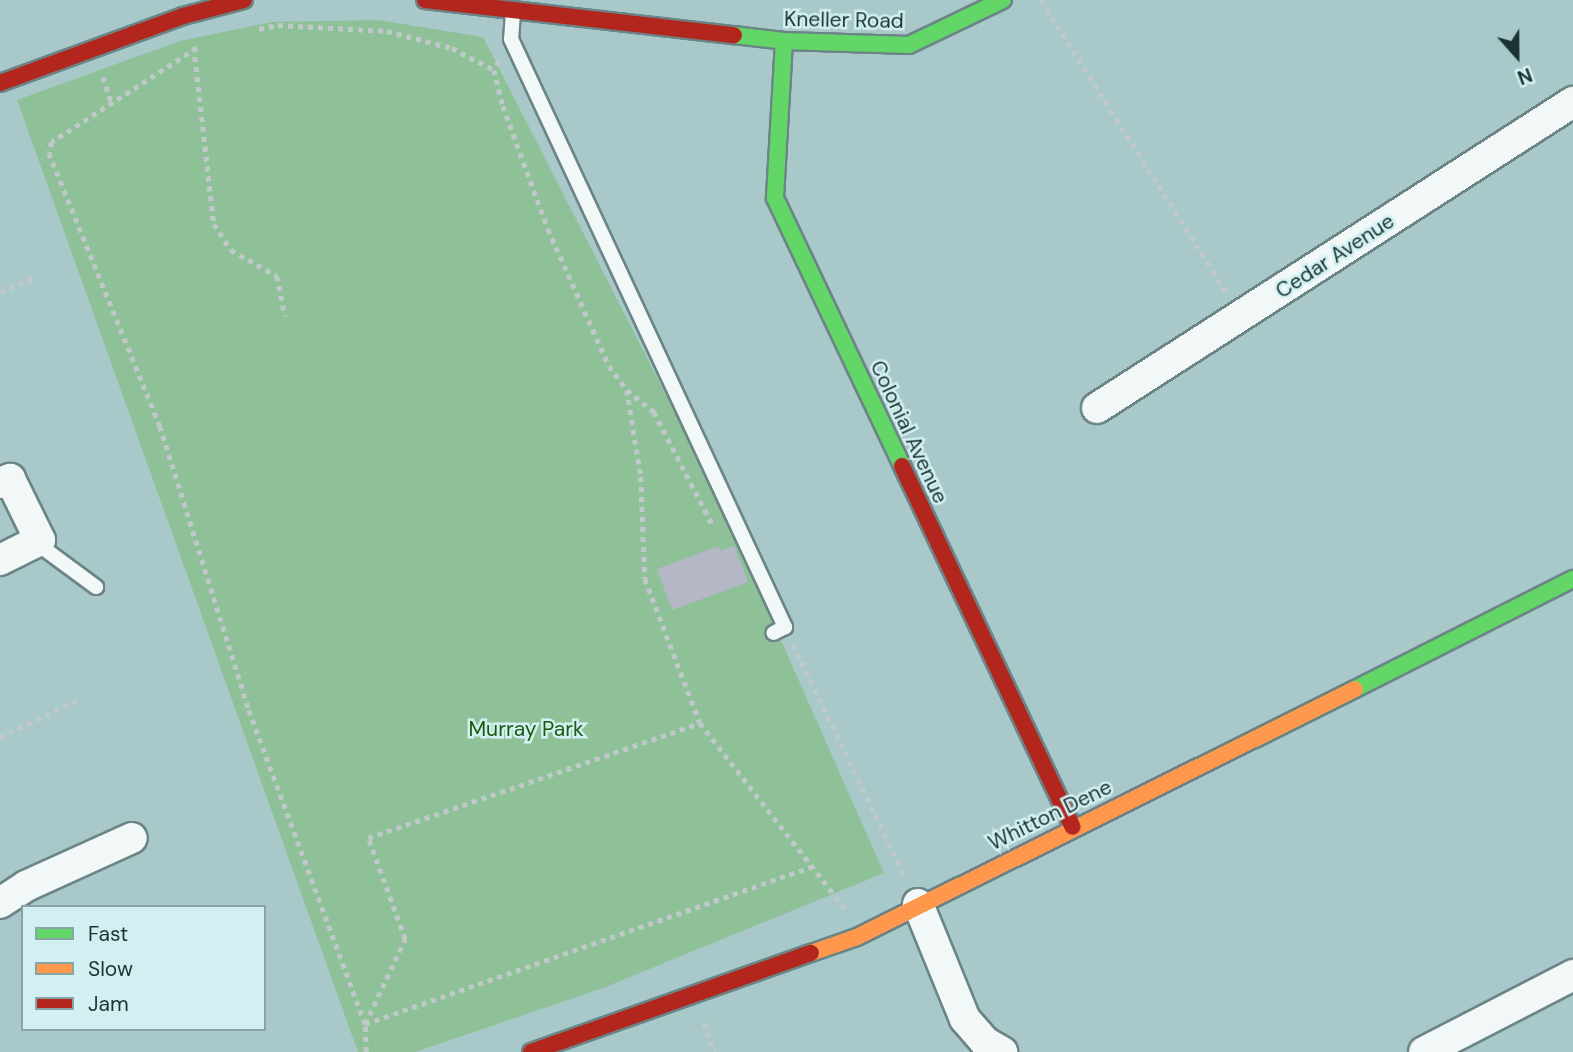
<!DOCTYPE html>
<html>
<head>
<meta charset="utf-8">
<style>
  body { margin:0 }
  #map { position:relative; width:1573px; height:1052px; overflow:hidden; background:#a8c8ca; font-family:"DM Sans",sans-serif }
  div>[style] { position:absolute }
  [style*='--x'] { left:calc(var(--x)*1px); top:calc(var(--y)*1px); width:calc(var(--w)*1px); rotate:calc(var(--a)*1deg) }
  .green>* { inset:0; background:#8fc198 }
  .building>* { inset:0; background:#b5b7c6 }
  .path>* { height:4.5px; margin-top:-2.25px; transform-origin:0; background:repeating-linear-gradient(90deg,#bfc9c9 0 5px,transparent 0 10px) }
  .roads { filter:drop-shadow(2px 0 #6b8586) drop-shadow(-2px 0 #6b8586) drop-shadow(0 2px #6b8586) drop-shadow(0 -2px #6b8586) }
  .lane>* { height:14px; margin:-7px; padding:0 7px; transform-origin:7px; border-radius:7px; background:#f2f7f7 }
  .street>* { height:30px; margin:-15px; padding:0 15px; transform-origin:15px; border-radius:15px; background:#f2f7f7 }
  .fast>* { height:16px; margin:-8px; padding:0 8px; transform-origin:8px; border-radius:8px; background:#63d668 }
  .slow>* { height:16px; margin:-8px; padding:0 8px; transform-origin:8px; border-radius:8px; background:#ff974d }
  .jam>* { height:16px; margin:-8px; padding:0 8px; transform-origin:8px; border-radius:8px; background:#b3261e }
  span { translate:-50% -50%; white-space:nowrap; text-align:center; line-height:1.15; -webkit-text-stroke:5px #d2f0f1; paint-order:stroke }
  .street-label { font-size:21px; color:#1b3335 }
  .park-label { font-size:21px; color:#1b5b0d }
  .legend { position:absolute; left:21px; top:905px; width:245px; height:126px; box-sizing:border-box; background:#d2f0f1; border:2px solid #89a4a6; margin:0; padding:9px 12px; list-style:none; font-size:21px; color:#1b3335 }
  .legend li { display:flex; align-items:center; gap:14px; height:35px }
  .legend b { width:35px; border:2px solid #89a4a6 }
  .north { position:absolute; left:1482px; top:21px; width:70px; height:70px; -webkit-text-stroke:5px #d2f0f1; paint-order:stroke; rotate:159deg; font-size:19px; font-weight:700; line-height:28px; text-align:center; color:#1b3335 }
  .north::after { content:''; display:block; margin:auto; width:24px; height:32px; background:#1b3335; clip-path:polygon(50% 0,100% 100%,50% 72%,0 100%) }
</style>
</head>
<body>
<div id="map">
  <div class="green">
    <div style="clip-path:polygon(378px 20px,483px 37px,714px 489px,884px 873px,603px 988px,415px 1052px,358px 1052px,17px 100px,180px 41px,272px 22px)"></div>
  </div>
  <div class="building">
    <div style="clip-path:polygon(719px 546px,720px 551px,734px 546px,748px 582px,672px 610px,657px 569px)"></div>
  </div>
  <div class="path">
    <div style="--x:1041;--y:0;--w:349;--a:57.6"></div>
    <div style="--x:259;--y:29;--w:19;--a:-12"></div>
    <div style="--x:278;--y:25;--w:109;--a:3.2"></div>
    <div style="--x:387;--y:31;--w:67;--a:14.7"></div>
    <div style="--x:452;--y:48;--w:47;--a:27.6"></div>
    <div style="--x:194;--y:47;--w:178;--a:83.6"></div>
    <div style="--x:214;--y:224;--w:31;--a:57"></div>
    <div style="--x:231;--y:250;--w:53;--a:29.5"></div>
    <div style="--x:277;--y:276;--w:41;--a:78.7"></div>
    <div style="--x:197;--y:48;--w:173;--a:147"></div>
    <div style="--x:52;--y:142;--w:11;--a:105"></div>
    <div style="--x:49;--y:153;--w:295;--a:67.9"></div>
    <div style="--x:160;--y:426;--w:298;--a:72.6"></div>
    <div style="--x:249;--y:710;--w:335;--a:69.7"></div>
    <div style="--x:365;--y:1024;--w:474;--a:-19.4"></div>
    <div style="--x:499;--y:61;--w:10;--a:119"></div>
    <div style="--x:494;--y:70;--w:37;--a:76"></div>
    <div style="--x:503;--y:106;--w:131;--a:69.9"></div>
    <div style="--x:548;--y:229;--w:150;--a:66"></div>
    <div style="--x:609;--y:366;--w:30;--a:53"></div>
    <div style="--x:627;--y:390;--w:35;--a:39"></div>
    <div style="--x:654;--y:412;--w:126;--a:62.6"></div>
    <div style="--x:103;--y:77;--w:26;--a:72"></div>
    <div style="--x:0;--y:292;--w:38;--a:-23"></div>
    <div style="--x:627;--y:390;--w:88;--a:80.9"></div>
    <div style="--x:641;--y:477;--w:102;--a:87.8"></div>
    <div style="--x:645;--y:579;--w:154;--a:69.1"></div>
    <div style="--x:700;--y:723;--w:237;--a:52"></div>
    <div style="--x:793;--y:644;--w:261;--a:64.3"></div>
    <div style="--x:0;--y:737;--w:86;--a:-25.4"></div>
    <div style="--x:704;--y:1023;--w:31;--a:71"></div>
    <div style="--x:366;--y:1052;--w:28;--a:-92"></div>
    <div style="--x:365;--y:1024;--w:94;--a:-64.8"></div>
    <div style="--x:405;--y:939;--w:108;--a:-110.1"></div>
    <div style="--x:368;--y:838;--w:351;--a:-19.1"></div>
  </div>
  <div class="roads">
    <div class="lane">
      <div style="--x:513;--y:12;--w:27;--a:94"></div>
      <div style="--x:511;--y:39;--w:649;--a:65.02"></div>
      <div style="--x:785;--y:627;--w:13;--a:153"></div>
      <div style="--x:35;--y:542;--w:76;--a:36.4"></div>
    </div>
    <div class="street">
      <div style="--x:1097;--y:408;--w:566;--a:-32.74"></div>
      <div style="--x:0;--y:483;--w:11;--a:-22"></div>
      <div style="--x:10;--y:479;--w:68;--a:63.8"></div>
      <div style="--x:40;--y:540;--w:45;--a:153.4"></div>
      <div style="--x:0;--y:903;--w:31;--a:-33"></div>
      <div style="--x:26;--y:886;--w:116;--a:-24.4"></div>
      <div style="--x:918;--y:904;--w:124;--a:67.8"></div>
      <div style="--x:965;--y:1019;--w:30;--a:49"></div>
      <div style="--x:985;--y:1042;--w:20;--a:30"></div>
      <div style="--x:1424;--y:1052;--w:168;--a:-27.3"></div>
    </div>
    <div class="fast">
      <div style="--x:734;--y:35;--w:50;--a:6.8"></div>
      <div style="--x:784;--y:41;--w:125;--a:1.8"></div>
      <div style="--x:909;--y:45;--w:104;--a:-25.6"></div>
      <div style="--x:784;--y:41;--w:157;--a:93.3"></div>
      <div style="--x:775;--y:198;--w:297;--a:64.6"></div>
      <div style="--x:1355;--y:689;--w:244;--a:-26.8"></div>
    </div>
    <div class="slow">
      <div style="--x:811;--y:953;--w:49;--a:-19.2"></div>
      <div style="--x:857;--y:937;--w:556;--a:-26.47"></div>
    </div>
    <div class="jam">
      <div style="--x:425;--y:0;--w:311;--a:6.5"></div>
      <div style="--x:0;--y:83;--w:195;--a:-20.1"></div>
      <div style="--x:183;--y:16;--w:63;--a:-14.7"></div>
      <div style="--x:902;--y:466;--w:399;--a:64.7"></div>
      <div style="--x:531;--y:1052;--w:297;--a:-19.5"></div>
    </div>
  </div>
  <div class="street-label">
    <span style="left:844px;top:20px;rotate:1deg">Kneller Road</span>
    <span style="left:1335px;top:256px;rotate:-33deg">Cedar Avenue</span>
    <span style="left:909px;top:432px;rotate:65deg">Colonial Avenue</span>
    <span style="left:1050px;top:815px;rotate:-26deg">Whitton Dene</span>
  </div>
  <div class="park-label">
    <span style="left:526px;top:729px">Murray Park</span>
  </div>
  <ul class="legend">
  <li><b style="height:9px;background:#63d668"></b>Fast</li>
  <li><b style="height:9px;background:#ff974d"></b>Slow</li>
  <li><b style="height:9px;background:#b3261e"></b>Jam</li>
  </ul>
  <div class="north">N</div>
</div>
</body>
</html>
